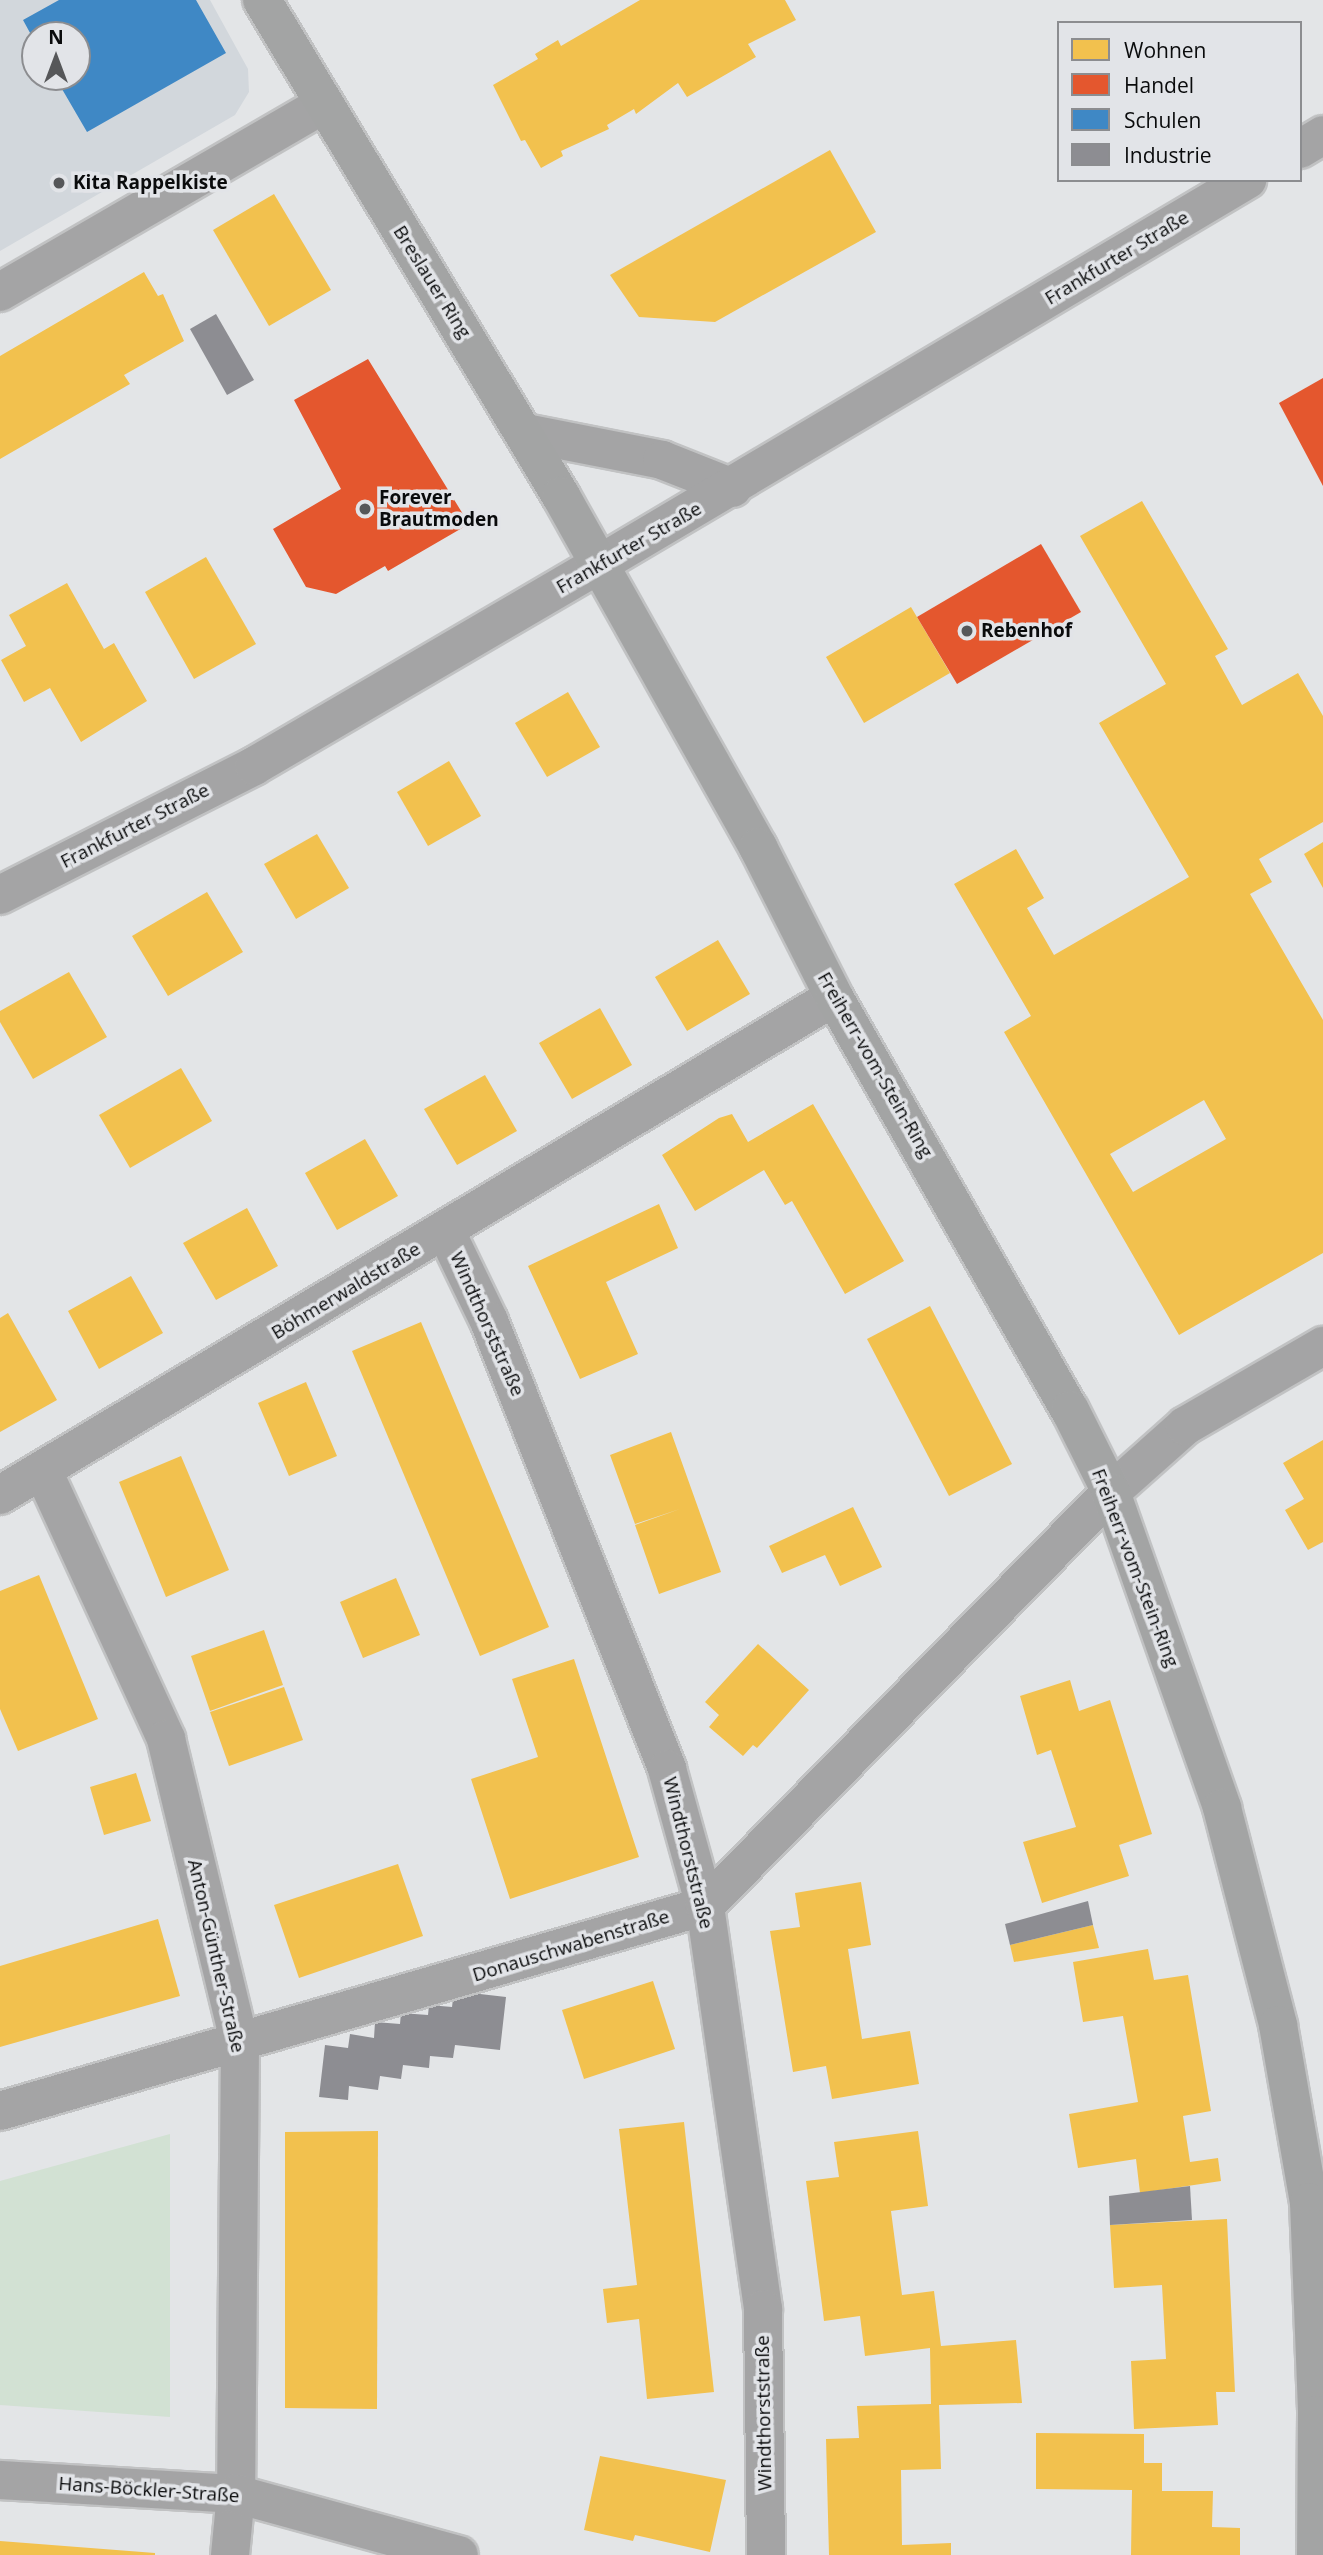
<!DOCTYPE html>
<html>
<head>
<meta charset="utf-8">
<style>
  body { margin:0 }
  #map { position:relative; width:1323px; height:2555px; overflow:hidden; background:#e3e5e7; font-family:"Open Sans",sans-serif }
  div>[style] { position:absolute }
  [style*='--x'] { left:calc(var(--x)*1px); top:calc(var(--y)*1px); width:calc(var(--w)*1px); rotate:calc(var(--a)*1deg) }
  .built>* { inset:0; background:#d2d7dc }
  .green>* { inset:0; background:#d2e1d3 }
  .homes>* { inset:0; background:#f2c14e }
  .shops>* { inset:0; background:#e4572e }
  .schools>* { inset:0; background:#3f88c5 }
  .industry>* { inset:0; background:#8d8d92 }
  .roads { filter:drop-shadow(2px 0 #c1c2c3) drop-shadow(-2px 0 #c1c2c3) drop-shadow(0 2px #c1c2c3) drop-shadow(0 -2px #c1c2c3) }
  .minor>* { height:38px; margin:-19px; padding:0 19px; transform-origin:19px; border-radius:19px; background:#a4a4a5 }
  .tertiary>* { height:38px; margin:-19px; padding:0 19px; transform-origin:19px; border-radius:19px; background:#a4a4a5 }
  .secondary>* { height:38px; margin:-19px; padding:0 19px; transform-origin:19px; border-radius:19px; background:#a3a4a4 }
  .dots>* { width:19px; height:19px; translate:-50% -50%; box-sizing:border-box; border:4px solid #e2e4e8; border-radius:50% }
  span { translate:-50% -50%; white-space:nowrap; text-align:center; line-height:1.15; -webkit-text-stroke:7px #e2e4e8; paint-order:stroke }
  .poi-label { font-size:19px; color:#0a0b0c; font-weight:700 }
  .left { translate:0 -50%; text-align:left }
  .street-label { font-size:19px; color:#0a0b0c }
  .legend { position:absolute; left:1057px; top:21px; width:245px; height:161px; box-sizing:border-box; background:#e2e4e8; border:2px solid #8c8d90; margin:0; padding:9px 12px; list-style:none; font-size:21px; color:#0a0b0c }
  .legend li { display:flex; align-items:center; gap:14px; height:35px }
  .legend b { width:35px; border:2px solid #8c8d90 }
  .north { position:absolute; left:21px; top:21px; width:70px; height:70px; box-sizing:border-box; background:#e2e4e8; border:2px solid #8c8d90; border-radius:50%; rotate:0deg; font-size:19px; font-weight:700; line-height:28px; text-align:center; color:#0a0b0c }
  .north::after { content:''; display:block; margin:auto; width:24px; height:32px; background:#565759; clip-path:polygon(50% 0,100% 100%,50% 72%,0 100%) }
</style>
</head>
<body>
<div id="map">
  <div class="built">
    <div style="clip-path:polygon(evenodd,0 0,210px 0,248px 69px,249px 92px,235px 115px,0 251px,0 0,35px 35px,77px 35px,77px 77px,35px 77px,35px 35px)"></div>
  </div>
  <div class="green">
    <div style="clip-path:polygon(170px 2134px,170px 2417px,0 2405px,0 2181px)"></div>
  </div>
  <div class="homes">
    <div style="clip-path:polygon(640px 0,785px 0,796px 20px,748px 44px,756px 57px,687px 97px,678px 83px,636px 114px,634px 109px,607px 125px,609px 129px,561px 151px,563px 156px,541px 168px,525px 140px,521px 141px,493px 85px,538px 59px,535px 54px,558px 40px,561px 46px)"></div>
    <div style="clip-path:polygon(830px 150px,876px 232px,715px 322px,639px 317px,610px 275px)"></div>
    <div style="clip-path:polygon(274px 194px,331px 290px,269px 326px,213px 230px)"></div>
    <div style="clip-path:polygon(144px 272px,158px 296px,163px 294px,184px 341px,124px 375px,130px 384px,0 459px,0 356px)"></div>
    <div style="clip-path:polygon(evenodd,1142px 501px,1228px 649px,1215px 656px,1242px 705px,1298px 673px,1323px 716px,1323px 822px,1259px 859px,1272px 882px,1250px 894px,1323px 1020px,1323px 1253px,1179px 1335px,1004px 1032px,1031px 1016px,954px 884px,1016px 849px,1044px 898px,1027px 908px,1054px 955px,1189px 877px,1099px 723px,1166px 684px,1080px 536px,1142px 501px,1204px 1100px,1226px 1139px,1133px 1192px,1110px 1154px,1204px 1100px)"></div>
    <div style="clip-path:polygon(206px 557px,256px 644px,194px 679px,145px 592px)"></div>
    <div style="clip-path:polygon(67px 583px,104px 649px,114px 643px,147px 701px,81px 742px,50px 688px,24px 702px,1px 660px,26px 646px,9px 615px)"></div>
    <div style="clip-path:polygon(911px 607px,950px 673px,864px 723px,826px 657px)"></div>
    <div style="clip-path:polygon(568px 692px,600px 747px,547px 777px,515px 723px)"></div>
    <div style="clip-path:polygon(449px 761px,481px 816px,428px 846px,397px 792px)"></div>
    <div style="clip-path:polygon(317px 834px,349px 888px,296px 919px,264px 864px)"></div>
    <div style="clip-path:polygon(1323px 842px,1323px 888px,1304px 854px)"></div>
    <div style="clip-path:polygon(207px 892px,243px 952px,168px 996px,132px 936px)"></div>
    <div style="clip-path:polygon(718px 940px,750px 994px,687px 1031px,655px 977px)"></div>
    <div style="clip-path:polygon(69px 972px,107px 1037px,33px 1079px,0 1022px,0 1011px)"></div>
    <div style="clip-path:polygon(600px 1008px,632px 1065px,572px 1099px,539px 1043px)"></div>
    <div style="clip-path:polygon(181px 1068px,212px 1121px,130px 1168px,99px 1115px)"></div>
    <div style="clip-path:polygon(485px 1075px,517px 1131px,457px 1165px,424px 1109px)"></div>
    <div style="clip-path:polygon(813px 1104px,904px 1261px,845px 1294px,792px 1201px,785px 1205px,764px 1170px,695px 1211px,662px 1155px,719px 1118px,732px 1114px,748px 1142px)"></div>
    <div style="clip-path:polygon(365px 1139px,398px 1196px,337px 1230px,305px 1173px)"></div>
    <div style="clip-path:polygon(659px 1204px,678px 1248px,606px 1282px,638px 1354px,580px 1379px,528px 1266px)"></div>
    <div style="clip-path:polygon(247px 1208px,278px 1266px,216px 1300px,183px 1243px)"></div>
    <div style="clip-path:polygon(131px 1276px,163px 1333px,99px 1369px,68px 1311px)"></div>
    <div style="clip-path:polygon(930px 1306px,1012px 1464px,949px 1496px,867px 1339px)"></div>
    <div style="clip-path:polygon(8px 1313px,57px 1400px,0 1432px,0 1318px)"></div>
    <div style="clip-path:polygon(421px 1322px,549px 1627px,480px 1656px,352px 1351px)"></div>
    <div style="clip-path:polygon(306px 1382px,337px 1456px,289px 1476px,258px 1403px)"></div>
    <div style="clip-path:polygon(671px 1432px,721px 1572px,659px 1594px,635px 1525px,680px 1509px,635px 1524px,610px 1455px)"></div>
    <div style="clip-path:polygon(1323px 1440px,1323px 1542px,1308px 1550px,1285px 1510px,1304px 1499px,1283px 1463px)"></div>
    <div style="clip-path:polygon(181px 1456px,229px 1570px,166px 1597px,119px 1482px)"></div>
    <div style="clip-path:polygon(853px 1507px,882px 1567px,840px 1586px,825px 1555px,782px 1573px,769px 1546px)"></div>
    <div style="clip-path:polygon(39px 1575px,98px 1719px,18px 1751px,0 1709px,0 1591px)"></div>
    <div style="clip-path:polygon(396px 1578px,420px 1635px,363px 1658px,340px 1602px)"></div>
    <div style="clip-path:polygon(264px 1630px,283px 1685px,210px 1711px,191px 1656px)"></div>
    <div style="clip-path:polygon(758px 1644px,809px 1690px,757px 1748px,753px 1745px,743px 1756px,709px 1727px,719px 1715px,705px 1702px)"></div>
    <div style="clip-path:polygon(574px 1659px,639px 1857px,510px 1899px,471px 1779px,538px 1757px,512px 1679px)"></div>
    <div style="clip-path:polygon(1070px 1680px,1079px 1711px,1110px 1700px,1152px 1834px,1119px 1845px,1129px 1876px,1042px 1903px,1023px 1842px,1076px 1827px,1051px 1750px,1037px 1755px,1020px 1696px)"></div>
    <div style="clip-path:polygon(284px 1687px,303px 1740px,229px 1766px,210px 1712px)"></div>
    <div style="clip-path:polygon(136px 1773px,151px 1821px,104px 1835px,90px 1787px)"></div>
    <div style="clip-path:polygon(398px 1864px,423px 1936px,299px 1978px,274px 1905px)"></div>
    <div style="clip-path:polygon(861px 1882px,871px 1945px,848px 1949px,862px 2039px,910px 2031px,919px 2084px,832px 2099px,826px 2066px,793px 2072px,770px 1931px,800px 1927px,795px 1893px)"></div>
    <div style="clip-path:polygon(158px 1919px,180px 1996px,0 2047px,0 1966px)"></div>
    <div style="clip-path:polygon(1093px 1925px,1099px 1948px,1014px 1962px,1010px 1945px)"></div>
    <div style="clip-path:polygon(1148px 1949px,1154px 1980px,1188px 1975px,1211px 2111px,1183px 2116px,1190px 2162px,1218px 2158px,1221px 2181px,1140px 2193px,1136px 2159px,1078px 2168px,1069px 2114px,1138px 2102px,1123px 2016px,1083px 2022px,1073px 1962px)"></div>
    <div style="clip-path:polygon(653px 1981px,675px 2049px,584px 2079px,562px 2010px)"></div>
    <div style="clip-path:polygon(684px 2122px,714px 2392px,647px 2399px,639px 2319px,607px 2323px,603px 2289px,637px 2285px,619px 2129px)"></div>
    <div style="clip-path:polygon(378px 2131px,377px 2409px,285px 2408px,285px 2132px)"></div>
    <div style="clip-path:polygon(918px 2131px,928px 2206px,891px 2211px,902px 2295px,934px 2291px,941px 2346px,1016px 2340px,1022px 2403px,939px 2405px,941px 2469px,901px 2470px,902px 2545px,951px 2543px,951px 2555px,829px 2555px,826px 2439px,859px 2438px,857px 2406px,931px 2404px,930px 2348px,865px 2356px,860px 2316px,824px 2321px,806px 2181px,839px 2177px,834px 2142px)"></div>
    <div style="clip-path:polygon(1227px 2219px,1235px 2392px,1216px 2392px,1218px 2425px,1134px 2429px,1131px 2361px,1166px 2359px,1162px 2285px,1114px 2288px,1110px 2225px)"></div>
    <div style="clip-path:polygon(1036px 2433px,1144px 2434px,1144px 2463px,1162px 2463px,1162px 2491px,1213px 2491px,1212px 2527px,1240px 2528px,1240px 2555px,1131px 2555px,1132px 2490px,1036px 2489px)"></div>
    <div style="clip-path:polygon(600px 2456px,726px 2480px,710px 2552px,635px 2535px,633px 2541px,584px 2530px)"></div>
    <div style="clip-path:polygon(0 2541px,155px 2553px,155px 2555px,0 2555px)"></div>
  </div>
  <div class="shops">
    <div style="clip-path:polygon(368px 359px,469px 524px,388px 571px,385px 566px,336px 594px,306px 587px,273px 529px,341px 489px,294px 400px)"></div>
    <div style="clip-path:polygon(1323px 378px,1323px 486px,1279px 403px)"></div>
    <div style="clip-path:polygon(1041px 544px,1081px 612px,957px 684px,917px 617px)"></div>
  </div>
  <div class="schools">
    <div style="clip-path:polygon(59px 0,196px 0,226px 53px,87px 132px,55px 77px,77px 77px,77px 35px,35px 35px,35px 42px,23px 20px)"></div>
  </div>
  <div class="industry">
    <div style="clip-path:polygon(216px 314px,254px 380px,227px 395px,190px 329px)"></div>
    <div style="clip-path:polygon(1088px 1901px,1093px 1925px,1010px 1945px,1005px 1924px)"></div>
    <div style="clip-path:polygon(454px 1991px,506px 1997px,500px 2050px,455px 2045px,453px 2058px,430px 2056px,429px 2068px,403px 2065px,401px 2079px,380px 2076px,378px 2090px,349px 2086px,348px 2100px,319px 2097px,325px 2045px,348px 2048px,350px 2034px,374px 2038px,375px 2022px,400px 2024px,401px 2013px,428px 2015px,429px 2005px,452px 2007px)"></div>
    <div style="clip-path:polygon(1190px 2186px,1192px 2220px,1110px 2225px,1109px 2196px)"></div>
  </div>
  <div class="roads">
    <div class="minor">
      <div style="--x:0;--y:292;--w:373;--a:-30.1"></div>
      <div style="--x:0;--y:895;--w:285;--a:-26.9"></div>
      <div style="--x:254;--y:766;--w:398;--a:-30.3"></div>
      <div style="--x:446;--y:1232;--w:99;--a:64.2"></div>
      <div style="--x:489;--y:1321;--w:482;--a:68.3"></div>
      <div style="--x:667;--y:1769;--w:142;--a:74.5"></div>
      <div style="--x:705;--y:1906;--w:407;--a:81.8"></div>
      <div style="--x:763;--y:2309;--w:246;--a:89.3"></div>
      <div style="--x:43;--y:1471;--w:295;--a:65.3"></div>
      <div style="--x:166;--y:1739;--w:315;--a:76.4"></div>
      <div style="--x:240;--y:2045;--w:449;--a:90.5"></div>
      <div style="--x:236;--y:2494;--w:61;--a:95.6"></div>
      <div style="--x:0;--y:1495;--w:971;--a:-30.84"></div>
      <div style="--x:0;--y:2111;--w:734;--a:-16.21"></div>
      <div style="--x:705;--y:1906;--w:580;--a:-45.56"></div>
      <div style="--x:1111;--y:1492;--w:99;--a:-41.7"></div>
      <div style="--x:1185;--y:1426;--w:160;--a:-30.1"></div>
      <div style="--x:0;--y:2480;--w:236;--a:3.4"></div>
      <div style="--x:236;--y:2494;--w:231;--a:15.3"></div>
    </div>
    <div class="tertiary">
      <div style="--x:1300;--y:149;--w:27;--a:-31"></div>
      <div style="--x:525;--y:433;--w:140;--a:11.1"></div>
      <div style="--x:662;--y:460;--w:76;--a:21.5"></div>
      <div style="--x:598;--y:565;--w:755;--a:-30.68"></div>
    </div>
    <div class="secondary">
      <div style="--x:262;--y:0;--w:579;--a:58.92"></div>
      <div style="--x:561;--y:496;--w:403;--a:60.7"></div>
      <div style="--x:758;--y:847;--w:168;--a:63.1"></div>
      <div style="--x:834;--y:997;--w:476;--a:60.3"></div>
      <div style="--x:1070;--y:1410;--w:92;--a:63.4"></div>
      <div style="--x:1111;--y:1492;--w:335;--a:70.6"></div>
      <div style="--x:1222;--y:1808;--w:224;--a:75.5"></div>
      <div style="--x:1278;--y:2025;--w:180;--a:80.1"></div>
      <div style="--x:1309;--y:2202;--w:213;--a:87.8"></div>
      <div style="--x:1317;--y:2415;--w:140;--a:90.4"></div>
    </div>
  </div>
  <div class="dots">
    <div style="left:59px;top:183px;background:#565759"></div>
    <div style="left:365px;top:509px;background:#565759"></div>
    <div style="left:967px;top:631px;background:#565759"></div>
  </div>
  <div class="poi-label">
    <span class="left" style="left:73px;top:183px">Kita Rappelkiste</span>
    <span class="left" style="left:379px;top:509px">Forever<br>Brautmoden</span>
    <span class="left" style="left:981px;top:631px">Rebenhof</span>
  </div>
  <div class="street-label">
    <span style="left:1117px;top:258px;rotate:-31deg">Frankfurter Straße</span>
    <span style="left:432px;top:282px;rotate:58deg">Breslauer Ring</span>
    <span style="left:629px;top:548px;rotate:-30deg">Frankfurter Straße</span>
    <span style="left:135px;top:826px;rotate:-27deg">Frankfurter Straße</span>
    <span style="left:875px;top:1065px;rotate:60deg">Freiherr-vom-Stein-Ring</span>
    <span style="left:346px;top:1291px;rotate:-31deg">Böhmerwaldstraße</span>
    <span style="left:487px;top:1324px;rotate:66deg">Windthorststraße</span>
    <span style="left:1135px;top:1568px;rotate:69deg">Freiherr-vom-Stein-Ring</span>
    <span style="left:688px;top:1853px;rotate:76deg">Windthorststraße</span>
    <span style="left:571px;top:1946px;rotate:-17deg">Donauschwabenstraße</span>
    <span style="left:216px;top:1956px;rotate:77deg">Anton-Günther-Straße</span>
    <span style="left:764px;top:2413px;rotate:-91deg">Windthorststraße</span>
    <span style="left:149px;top:2490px;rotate:4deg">Hans-Böckler-Straße</span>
  </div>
  <ul class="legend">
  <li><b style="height:19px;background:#f2c14e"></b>Wohnen</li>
  <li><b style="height:19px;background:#e4572e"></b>Handel</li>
  <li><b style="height:19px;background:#3f88c5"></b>Schulen</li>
  <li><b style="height:19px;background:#8d8d92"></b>Industrie</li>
  </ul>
  <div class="north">N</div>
</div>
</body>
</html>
